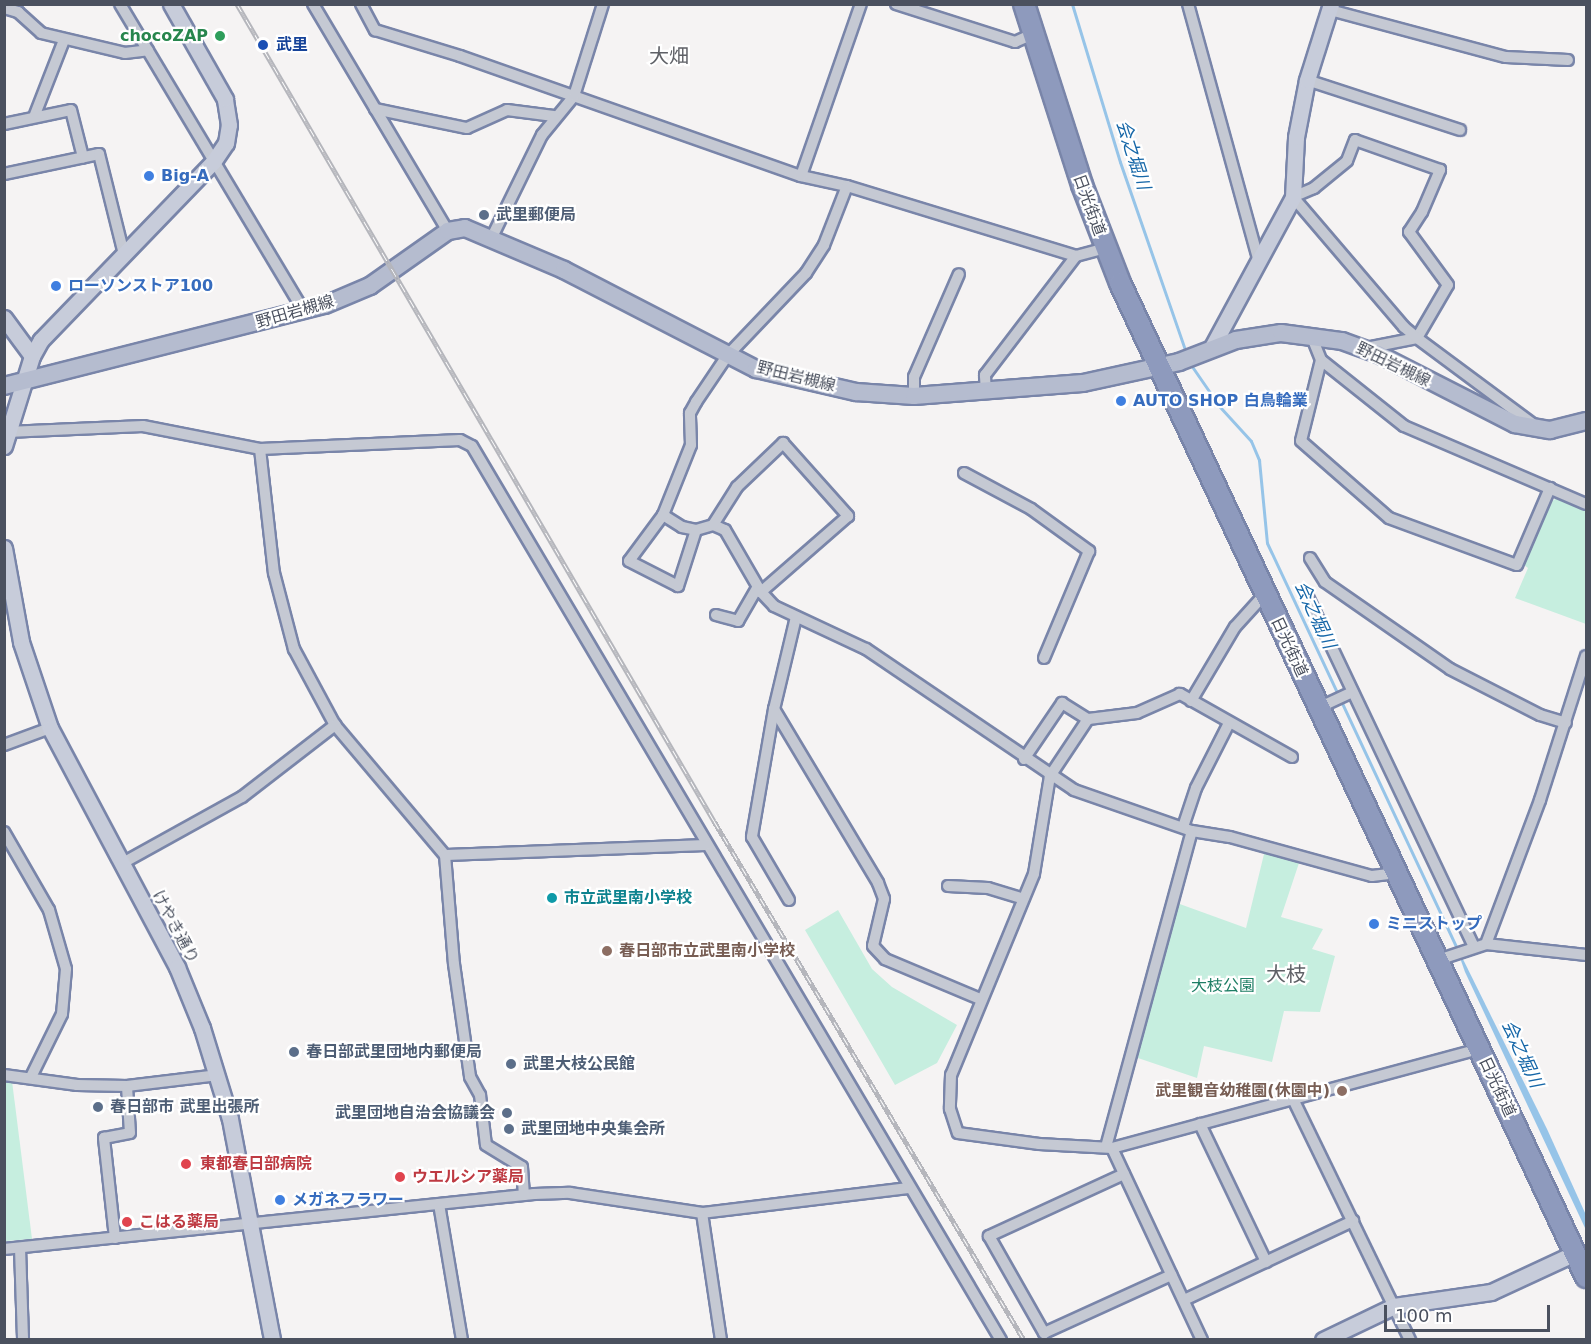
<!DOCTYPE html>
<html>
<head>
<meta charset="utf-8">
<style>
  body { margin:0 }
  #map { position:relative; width:1591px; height:1344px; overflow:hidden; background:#f5f3f3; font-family:"DejaVu Sans","Noto Sans JP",sans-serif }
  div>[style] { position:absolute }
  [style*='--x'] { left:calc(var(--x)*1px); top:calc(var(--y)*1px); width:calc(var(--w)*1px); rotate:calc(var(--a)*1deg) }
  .green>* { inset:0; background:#c6eedf }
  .water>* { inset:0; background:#96c4e8 }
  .stream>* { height:3px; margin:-1.5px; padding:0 1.5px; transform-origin:1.5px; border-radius:1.5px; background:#96c4e8 }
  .roads { filter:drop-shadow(2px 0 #7985a9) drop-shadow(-2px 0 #7985a9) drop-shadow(0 2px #7985a9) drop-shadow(0 -2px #7985a9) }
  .street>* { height:10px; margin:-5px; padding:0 5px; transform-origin:5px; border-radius:5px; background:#c5c9d3 }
  .secondary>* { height:15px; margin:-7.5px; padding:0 7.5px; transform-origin:7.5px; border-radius:7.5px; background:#c7ccda }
  .primary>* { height:16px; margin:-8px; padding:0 8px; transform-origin:8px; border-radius:8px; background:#b5bccf }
  .highway>* { height:20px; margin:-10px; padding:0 10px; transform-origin:10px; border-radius:10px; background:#8e9abd }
  .rail>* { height:5px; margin-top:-2.5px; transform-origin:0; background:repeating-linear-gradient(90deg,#fff 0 9px,#b5b6bc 0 18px); box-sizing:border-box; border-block:2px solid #b5b6bc }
  .dots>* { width:16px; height:16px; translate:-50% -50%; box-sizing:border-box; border:3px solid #fff; border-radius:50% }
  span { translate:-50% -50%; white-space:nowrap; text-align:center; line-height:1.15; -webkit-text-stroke:4.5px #fff; paint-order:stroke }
  .leisure-label { font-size:16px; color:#27864d; font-weight:700 }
  .right { translate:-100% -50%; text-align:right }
  .transit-label { font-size:16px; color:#164399; font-weight:700 }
  .left { translate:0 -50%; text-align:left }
  .shop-label { font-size:16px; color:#366cbe; font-weight:700 }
  .street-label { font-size:16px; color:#4b515f }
  .service-label { font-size:16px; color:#4e5e75; font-weight:700 }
  .culture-label { font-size:16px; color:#0d838f; font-weight:700 }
  .education-label { font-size:16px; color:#785e54; font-weight:700 }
  .park-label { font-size:16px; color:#1e7e65 }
  .health-label { font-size:16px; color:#be3a42; font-weight:700 }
  .water-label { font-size:18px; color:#1667a8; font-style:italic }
  .quarter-label { font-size:20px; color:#5f6167 }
  .frame { position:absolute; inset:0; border:6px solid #4b515f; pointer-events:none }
  .scale { position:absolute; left:1384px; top:1305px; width:166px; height:27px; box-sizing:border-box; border:3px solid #4b515f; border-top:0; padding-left:8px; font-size:18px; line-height:21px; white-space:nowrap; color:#4b515f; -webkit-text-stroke:4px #fff; paint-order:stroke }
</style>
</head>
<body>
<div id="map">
  <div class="green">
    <div style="clip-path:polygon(1559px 497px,1586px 509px,1586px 624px,1515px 598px,1528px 568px,1524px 565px,1552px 501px)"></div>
    <div style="clip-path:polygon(1265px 850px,1300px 860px,1281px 917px,1323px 929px,1312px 949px,1335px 956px,1320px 1012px,1284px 1011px,1272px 1062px,1204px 1046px,1197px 1078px,1135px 1057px,1177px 903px,1246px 928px)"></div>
    <div style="clip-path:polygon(838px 910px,872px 969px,892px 987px,957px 1025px,937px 1063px,895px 1085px,805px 930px)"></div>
    <div style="clip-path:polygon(5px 1080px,12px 1081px,32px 1239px,5px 1241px)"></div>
  </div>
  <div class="water">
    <div style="clip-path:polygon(1454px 941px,1547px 1129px,1586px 1215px,1586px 1230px,1465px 972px)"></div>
  </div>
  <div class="stream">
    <div style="--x:1072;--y:4;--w:165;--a:73.1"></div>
    <div style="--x:1120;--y:162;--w:202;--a:70.9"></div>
    <div style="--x:1191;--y:365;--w:51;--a:55.4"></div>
    <div style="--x:1220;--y:407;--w:46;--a:47.6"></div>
    <div style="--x:1251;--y:441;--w:21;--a:67"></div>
    <div style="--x:1259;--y:460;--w:83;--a:84.5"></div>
    <div style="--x:1267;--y:543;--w:448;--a:64.9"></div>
  </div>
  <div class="roads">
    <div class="street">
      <div style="--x:120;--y:4;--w:359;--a:59.1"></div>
      <div style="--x:313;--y:4;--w:264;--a:59.3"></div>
      <div style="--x:361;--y:4;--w:30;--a:62"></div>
      <div style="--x:375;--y:30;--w:89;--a:17"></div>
      <div style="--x:460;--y:56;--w:361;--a:19.4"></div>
      <div style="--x:801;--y:176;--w:47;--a:12.3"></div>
      <div style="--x:847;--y:186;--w:239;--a:17"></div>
      <div style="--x:1076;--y:256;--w:30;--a:-15"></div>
      <div style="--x:896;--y:4;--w:125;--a:17.7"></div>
      <div style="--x:1015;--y:42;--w:20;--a:-24"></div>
      <div style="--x:1188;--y:4;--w:264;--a:74.6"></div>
      <div style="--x:4;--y:8;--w:15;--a:16"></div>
      <div style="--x:18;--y:12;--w:31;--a:42"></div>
      <div style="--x:41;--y:33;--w:86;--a:13.4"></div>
      <div style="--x:125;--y:53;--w:23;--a:-7"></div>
      <div style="--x:1330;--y:10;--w:182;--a:15"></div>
      <div style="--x:1506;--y:57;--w:62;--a:2.8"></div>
      <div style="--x:1307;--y:80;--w:161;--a:18.1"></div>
      <div style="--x:375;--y:109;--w:94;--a:11.7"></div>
      <div style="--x:467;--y:128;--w:44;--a:-24.2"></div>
      <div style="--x:507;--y:110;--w:47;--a:7.3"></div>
      <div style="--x:34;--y:117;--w:83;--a:-68.7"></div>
      <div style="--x:4;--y:124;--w:68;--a:-11.8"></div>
      <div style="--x:71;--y:110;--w:49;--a:75.7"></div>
      <div style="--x:4;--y:174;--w:97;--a:-11.9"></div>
      <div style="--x:99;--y:154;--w:103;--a:76"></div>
      <div style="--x:801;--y:176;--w:182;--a:-70.8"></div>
      <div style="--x:492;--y:237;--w:114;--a:-63.9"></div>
      <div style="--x:542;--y:135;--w:50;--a:-50.6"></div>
      <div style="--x:574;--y:96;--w:96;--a:-72.5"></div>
      <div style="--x:1311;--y:335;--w:27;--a:68"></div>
      <div style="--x:1321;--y:360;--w:106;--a:38.5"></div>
      <div style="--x:1404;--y:426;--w:198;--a:23.2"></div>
      <div style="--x:1366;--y:348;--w:52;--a:-11.1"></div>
      <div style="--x:1417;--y:338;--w:61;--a:-59.7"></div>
      <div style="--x:1448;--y:285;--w:66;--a:-126.3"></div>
      <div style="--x:1409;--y:232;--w:24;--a:-57"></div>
      <div style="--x:1422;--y:212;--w:46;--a:-66.8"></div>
      <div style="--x:1440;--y:170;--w:90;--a:-160.6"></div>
      <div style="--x:1355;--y:140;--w:22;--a:111"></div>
      <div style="--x:1347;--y:161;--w:43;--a:140.7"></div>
      <div style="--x:1314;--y:188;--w:23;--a:157"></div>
      <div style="--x:1293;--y:197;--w:171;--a:49.5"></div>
      <div style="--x:1404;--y:327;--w:17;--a:40"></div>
      <div style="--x:1417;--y:338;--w:146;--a:36.6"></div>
      <div style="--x:1321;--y:360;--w:83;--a:103.9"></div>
      <div style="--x:1301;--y:441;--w:117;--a:41.2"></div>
      <div style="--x:1389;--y:518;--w:136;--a:20.2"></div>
      <div style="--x:1517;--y:565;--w:84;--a:-66.8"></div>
      <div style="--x:986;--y:391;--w:16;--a:-94"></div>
      <div style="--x:985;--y:375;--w:150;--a:-52.6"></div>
      <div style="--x:914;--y:396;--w:19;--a:-90"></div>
      <div style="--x:914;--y:377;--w:112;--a:-66.4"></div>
      <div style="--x:7;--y:432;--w:136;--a:-2.5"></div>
      <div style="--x:143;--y:426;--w:119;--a:11.1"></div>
      <div style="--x:260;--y:449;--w:200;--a:-2.6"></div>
      <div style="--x:460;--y:440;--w:13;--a:27"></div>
      <div style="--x:472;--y:446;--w:1039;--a:59.39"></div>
      <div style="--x:260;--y:449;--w:125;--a:83.6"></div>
      <div style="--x:274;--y:573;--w:79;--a:75.3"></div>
      <div style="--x:294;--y:649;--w:86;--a:61.7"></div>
      <div style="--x:335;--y:725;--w:170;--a:49.8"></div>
      <div style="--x:445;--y:855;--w:262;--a:-2.2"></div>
      <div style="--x:964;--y:473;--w:76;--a:28.2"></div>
      <div style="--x:1031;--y:509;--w:72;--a:35.9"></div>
      <div style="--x:1089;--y:551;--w:116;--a:112.8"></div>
      <div style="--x:663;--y:515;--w:22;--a:32"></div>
      <div style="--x:682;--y:527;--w:14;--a:12"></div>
      <div style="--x:696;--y:530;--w:18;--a:-16"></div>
      <div style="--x:713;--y:525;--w:13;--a:23"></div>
      <div style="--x:725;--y:530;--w:72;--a:59.9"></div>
      <div style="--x:761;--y:592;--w:19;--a:47"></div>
      <div style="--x:774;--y:606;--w:102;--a:25.1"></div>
      <div style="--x:866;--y:649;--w:251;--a:34.1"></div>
      <div style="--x:1074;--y:790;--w:125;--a:19.2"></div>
      <div style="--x:1192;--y:831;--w:38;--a:9"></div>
      <div style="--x:1230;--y:837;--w:147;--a:15.4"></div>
      <div style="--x:1372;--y:876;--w:25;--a:-7"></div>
      <div style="--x:713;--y:525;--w:45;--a:-57.7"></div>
      <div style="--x:737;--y:487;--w:64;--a:-43.7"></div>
      <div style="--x:783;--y:443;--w:98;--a:48.3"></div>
      <div style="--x:848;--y:516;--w:116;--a:138.9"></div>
      <div style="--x:696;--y:530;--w:59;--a:107.8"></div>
      <div style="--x:678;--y:586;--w:55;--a:-153"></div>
      <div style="--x:629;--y:561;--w:57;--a:-53.5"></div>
      <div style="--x:663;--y:515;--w:75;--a:-68.2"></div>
      <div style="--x:691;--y:445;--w:32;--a:-92"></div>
      <div style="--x:690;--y:413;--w:13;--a:-61"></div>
      <div style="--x:696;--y:402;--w:55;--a:-56"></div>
      <div style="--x:727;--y:356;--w:115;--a:-46.4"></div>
      <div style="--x:806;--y:273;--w:33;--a:-57"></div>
      <div style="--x:824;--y:245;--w:63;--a:-68.7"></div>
      <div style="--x:1310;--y:558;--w:28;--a:58"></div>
      <div style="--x:1325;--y:582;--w:152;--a:34.8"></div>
      <div style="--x:1450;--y:669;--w:101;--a:27.1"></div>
      <div style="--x:1540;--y:715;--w:27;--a:17"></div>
      <div style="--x:1306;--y:593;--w:390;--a:64.6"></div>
      <div style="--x:716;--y:615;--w:23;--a:15"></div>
      <div style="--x:738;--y:621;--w:39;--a:-60"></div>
      <div style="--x:796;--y:617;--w:95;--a:103.4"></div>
      <div style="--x:774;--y:709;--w:203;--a:59.1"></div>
      <div style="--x:878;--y:883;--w:17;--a:69"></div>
      <div style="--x:884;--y:899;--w:48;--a:103.2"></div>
      <div style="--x:873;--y:946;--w:18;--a:47"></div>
      <div style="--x:885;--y:959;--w:103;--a:22.8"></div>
      <div style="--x:1191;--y:701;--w:86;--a:-59.3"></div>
      <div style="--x:1235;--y:627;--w:43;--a:-47.8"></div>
      <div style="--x:1318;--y:708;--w:38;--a:-25"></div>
      <div style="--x:774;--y:709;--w:130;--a:99.8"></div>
      <div style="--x:752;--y:837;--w:73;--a:59.6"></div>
      <div style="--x:4;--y:745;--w:49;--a:-20.3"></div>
      <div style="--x:1292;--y:757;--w:129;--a:-150.6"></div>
      <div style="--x:1180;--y:694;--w:47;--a:156.2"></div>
      <div style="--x:1137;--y:713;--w:49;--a:173"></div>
      <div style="--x:1088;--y:719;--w:69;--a:123.7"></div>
      <div style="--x:1050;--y:776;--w:99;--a:99.3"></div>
      <div style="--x:1034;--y:874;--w:217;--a:112.4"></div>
      <div style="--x:951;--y:1075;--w:34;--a:92"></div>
      <div style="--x:950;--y:1109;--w:25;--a:72"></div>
      <div style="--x:958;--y:1133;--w:82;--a:7.7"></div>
      <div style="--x:1039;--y:1144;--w:73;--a:3.1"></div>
      <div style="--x:1112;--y:1148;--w:381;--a:-15.1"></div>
      <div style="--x:1024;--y:759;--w:68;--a:-55.8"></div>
      <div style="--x:1062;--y:703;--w:31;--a:32"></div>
      <div style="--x:1183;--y:827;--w:41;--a:-71.6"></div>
      <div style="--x:1196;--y:788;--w:73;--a:-63.1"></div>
      <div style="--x:4;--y:832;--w:90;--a:60"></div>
      <div style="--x:49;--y:910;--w:61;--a:73.9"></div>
      <div style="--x:66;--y:969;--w:45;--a:95.1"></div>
      <div style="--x:62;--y:1014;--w:70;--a:116.2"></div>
      <div style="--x:445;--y:855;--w:109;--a:85.3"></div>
      <div style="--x:454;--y:964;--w:114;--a:81.9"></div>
      <div style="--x:470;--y:1077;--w:21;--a:61"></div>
      <div style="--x:480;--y:1095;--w:50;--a:83.2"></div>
      <div style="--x:486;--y:1145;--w:42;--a:31.4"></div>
      <div style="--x:522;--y:1167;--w:28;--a:86"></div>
      <div style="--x:121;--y:864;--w:138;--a:-29"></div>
      <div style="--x:242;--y:797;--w:118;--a:-37.7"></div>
      <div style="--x:948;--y:886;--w:40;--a:2.9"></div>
      <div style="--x:988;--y:888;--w:37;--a:17"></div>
      <div style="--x:1486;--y:944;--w:154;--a:-69.4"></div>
      <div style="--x:1540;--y:800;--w:151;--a:-72.3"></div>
      <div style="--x:1438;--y:960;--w:51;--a:-18.4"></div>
      <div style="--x:1486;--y:944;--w:101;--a:6.3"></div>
      <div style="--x:4;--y:1075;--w:74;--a:7.8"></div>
      <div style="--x:77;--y:1085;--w:50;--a:1.1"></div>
      <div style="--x:127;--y:1086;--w:92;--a:-6.9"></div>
      <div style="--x:1293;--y:1099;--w:268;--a:64.1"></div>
      <div style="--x:1200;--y:1124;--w:153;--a:64.4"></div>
      <div style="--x:1106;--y:1147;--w:327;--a:-74.8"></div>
      <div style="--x:1112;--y:1148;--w:212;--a:64.9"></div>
      <div style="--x:1124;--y:1174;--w:149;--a:155.3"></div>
      <div style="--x:989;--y:1236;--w:112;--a:60.4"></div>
      <div style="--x:1044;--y:1333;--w:140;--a:-24.5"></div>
      <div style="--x:439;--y:1204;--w:138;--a:80.4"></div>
      <div style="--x:702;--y:1213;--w:128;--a:81.5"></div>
      <div style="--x:115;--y:1238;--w:101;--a:-96.3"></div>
      <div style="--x:104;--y:1138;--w:26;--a:-11"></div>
      <div style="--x:130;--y:1133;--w:47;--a:-93.7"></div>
      <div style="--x:20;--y:1248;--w:92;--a:88.1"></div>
      <div style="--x:4;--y:1249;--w:533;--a:-5.92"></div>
      <div style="--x:534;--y:1194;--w:36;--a:-2"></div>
      <div style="--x:570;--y:1193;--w:134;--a:8.6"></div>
      <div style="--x:702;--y:1213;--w:209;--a:-6.9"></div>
      <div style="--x:1184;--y:1300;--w:187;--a:-25.1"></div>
    </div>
    <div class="secondary">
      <div style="--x:4;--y:318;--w:47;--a:53.6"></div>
      <div style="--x:1212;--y:347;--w:170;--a:-61.6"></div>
      <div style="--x:1293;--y:197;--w:60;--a:-87.1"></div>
      <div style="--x:1296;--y:137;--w:58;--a:-79.1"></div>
      <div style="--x:1307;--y:80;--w:80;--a:-72.5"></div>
      <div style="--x:4;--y:446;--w:94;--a:-72.7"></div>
      <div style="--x:32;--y:356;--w:18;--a:-61"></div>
      <div style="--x:41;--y:340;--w:248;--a:-46"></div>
      <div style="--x:213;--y:162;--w:23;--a:-56"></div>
      <div style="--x:226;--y:143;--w:18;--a:-81"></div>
      <div style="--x:229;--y:125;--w:26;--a:-99"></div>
      <div style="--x:225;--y:99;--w:109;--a:-119.6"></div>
      <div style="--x:4;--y:548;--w:96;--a:79.7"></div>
      <div style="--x:21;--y:642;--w:91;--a:71.4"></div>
      <div style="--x:50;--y:728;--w:271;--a:62"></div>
      <div style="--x:177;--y:967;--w:66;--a:67.7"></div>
      <div style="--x:202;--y:1028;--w:95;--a:72.9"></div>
      <div style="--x:230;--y:1119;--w:225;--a:79.2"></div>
      <div style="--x:1323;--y:1340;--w:79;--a:-25.6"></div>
      <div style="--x:1394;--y:1306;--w:98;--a:-8.2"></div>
      <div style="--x:1491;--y:1292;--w:93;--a:-24.9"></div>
    </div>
    <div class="primary">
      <div style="--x:4;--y:386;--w:331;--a:-14.2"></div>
      <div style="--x:325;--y:305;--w:49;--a:-22.9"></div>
      <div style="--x:370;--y:286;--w:95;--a:-35.2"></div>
      <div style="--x:448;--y:231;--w:17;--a:-10"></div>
      <div style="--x:465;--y:228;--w:108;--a:23"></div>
      <div style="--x:564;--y:270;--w:216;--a:27.3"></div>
      <div style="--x:756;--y:369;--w:103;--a:13"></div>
      <div style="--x:856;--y:392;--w:58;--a:3.9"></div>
      <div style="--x:914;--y:396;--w:169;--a:-4.4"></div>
      <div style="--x:1083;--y:383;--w:98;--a:-12.3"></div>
      <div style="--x:1179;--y:362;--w:61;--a:-21.1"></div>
      <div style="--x:1236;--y:340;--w:46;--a:-8.8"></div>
      <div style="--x:1281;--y:333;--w:62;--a:7.5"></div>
      <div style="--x:1342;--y:341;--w:38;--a:20"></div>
      <div style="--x:1378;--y:354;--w:154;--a:27.1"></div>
      <div style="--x:1515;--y:424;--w:36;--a:10"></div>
      <div style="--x:1550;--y:430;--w:37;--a:-14"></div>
    </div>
    <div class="highway">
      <div style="--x:1024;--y:4;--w:190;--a:72.2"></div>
      <div style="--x:1082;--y:185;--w:105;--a:68.8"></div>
      <div style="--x:1120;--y:283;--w:1098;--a:64.88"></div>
    </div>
  </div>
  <div class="rail">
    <div style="--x:237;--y:4;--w:946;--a:59.72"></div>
    <div style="--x:714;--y:821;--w:605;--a:59.15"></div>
  </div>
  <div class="dots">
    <div style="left:220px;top:36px;background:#2e9e5b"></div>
    <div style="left:263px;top:45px;background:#1a4fb4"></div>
    <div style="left:149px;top:176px;background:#3f7fe0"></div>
    <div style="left:484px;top:215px;background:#5c6f8a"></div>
    <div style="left:56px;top:286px;background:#3f7fe0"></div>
    <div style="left:1121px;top:401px;background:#3f7fe0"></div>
    <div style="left:552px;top:898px;background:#0f9aa8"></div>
    <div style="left:1374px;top:924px;background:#3f7fe0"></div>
    <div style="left:607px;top:951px;background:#8d6e63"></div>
    <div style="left:294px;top:1052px;background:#5c6f8a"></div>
    <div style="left:511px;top:1064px;background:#5c6f8a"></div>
    <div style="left:1342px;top:1091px;background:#8d6e63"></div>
    <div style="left:98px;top:1107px;background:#5c6f8a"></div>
    <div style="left:507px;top:1113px;background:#5c6f8a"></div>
    <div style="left:509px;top:1129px;background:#5c6f8a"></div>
    <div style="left:186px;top:1164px;background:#e0444e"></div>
    <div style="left:400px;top:1177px;background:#e0444e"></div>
    <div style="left:280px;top:1200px;background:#3f7fe0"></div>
    <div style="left:127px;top:1222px;background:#e0444e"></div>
  </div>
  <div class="leisure-label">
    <span class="right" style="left:208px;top:36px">chocoZAP</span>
  </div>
  <div class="transit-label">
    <span class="left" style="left:276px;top:45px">武里</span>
  </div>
  <div class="shop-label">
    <span class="left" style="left:161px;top:176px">Big-A</span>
    <span class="left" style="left:68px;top:286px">ローソンストア100</span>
    <span class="left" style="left:1133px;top:401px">AUTO SHOP 白鳥輪業</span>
    <span class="left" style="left:1386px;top:924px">ミニストップ</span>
    <span class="left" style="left:292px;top:1200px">メガネフラワー</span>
  </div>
  <div class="street-label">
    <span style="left:1089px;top:205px;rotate:70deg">日光街道</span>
    <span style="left:295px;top:312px;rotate:-16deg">野田岩槻線</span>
    <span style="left:1393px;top:365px;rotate:26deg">野田岩槻線</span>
    <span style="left:796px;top:377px;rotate:14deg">野田岩槻線</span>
    <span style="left:1289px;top:647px;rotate:65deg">日光街道</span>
    <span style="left:175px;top:927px;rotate:62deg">けやき通り</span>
    <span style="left:1497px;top:1087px;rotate:65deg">日光街道</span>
  </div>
  <div class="service-label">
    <span class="left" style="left:496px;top:215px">武里郵便局</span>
    <span class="left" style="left:306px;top:1052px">春日部武里団地内郵便局</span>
    <span class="left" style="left:523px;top:1064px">武里大枝公民館</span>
    <span class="left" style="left:110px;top:1107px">春日部市 武里出張所</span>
    <span class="right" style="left:495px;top:1113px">武里団地自治会協議会</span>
    <span class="left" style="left:521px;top:1129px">武里団地中央集会所</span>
  </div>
  <div class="culture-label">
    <span class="left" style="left:564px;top:898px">市立武里南小学校</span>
  </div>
  <div class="education-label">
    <span class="left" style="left:619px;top:951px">春日部市立武里南小学校</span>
    <span class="right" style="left:1330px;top:1091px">武里観音幼稚園(休園中)</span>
  </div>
  <div class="park-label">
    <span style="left:1223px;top:986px">大枝公園</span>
  </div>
  <div class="health-label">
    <span class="left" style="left:200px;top:1164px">東都春日部病院</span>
    <span class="left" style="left:412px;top:1177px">ウエルシア薬局</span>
    <span class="left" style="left:139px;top:1222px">こはる薬局</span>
  </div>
  <div class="water-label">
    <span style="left:1133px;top:155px;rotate:72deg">会之堀川</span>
    <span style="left:1315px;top:615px;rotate:65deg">会之堀川</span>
    <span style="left:1522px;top:1054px;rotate:65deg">会之堀川</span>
  </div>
  <div class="quarter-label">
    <span style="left:669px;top:56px">大畑</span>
    <span style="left:1286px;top:974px">大枝</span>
  </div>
  <div class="frame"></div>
  <div class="scale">100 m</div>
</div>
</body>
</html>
